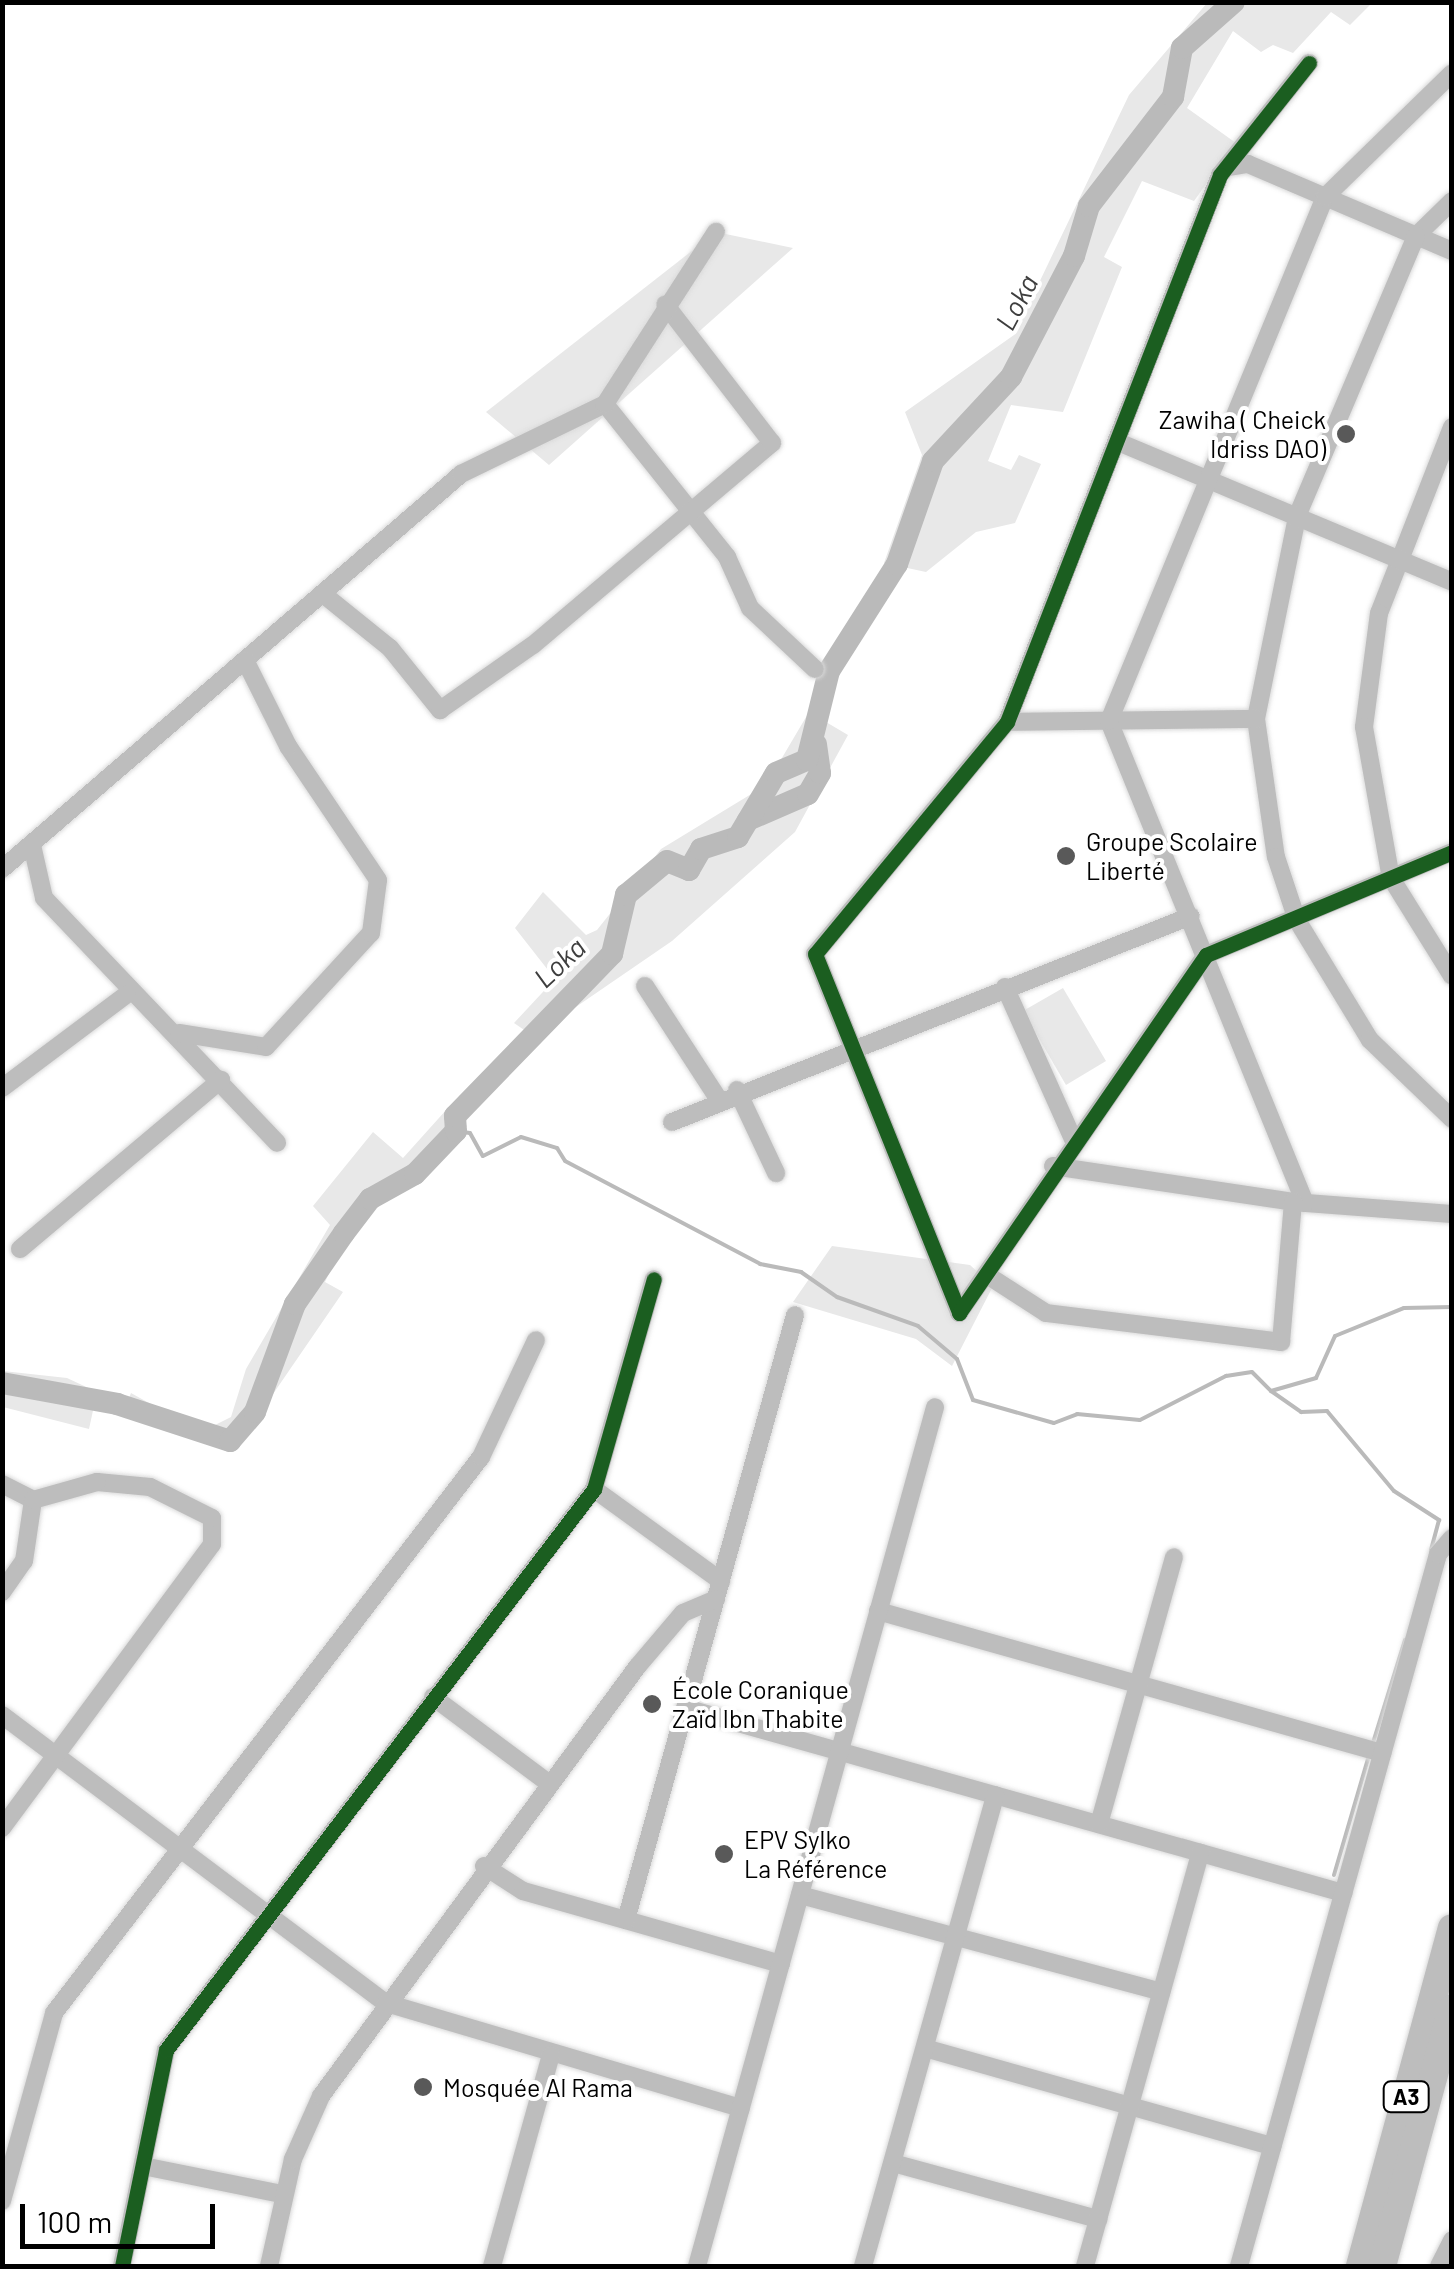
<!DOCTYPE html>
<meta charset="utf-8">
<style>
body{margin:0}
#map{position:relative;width:1454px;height:2269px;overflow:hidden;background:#fff;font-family:Barlow,sans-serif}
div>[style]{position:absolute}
.green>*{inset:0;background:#e8e8e8}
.stream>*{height:4px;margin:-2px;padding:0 2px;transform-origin:2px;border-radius:2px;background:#bababa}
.river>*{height:22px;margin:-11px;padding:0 11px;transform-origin:11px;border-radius:11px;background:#bababa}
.roads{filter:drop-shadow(0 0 2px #dbdbdb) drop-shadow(0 0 2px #dbdbdb)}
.minor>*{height:18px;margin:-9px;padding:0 9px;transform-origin:9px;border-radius:9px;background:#bdbdbd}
.highway>*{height:28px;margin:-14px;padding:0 14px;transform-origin:14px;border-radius:14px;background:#bdbdbd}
.cycleway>*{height:15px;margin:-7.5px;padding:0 7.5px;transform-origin:7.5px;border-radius:7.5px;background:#1b5e20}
.dots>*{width:28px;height:28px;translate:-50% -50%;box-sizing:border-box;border:5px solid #fff;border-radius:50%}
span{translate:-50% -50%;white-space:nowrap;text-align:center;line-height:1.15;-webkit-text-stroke:8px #fff;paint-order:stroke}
.shield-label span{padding:2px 8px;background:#fff;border:2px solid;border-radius:8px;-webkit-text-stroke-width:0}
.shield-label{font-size:22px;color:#000;font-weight:700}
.poi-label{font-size:25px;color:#000}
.right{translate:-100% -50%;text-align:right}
.left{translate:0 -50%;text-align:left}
.water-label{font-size:28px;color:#3e3e3e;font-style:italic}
.frame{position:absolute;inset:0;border:5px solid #000;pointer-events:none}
.scale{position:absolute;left:20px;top:2204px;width:195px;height:45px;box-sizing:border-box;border:5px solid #000;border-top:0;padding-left:12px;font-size:30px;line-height:35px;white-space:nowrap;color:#000;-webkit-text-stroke:8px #fff;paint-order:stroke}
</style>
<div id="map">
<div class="green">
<i style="clip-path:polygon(1207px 3px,1372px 3px,1350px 25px,1331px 12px,1293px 53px,1273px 45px,1261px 52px,1233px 31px,1187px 108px,1236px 143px,1194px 201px,1142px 181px,1104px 257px,1122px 267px,1063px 412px,1011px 405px,988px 461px,1011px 470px,1019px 455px,1041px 464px,1015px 523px,976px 532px,926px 572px,884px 563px,922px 455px,905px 412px,1014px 335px,1129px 95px)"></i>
<i style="clip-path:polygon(716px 232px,793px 248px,549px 465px,486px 412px)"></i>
<i style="clip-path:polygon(809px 712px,848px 735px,795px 832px,672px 941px,570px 1011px,530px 1034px,514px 1023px,555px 979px,515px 928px,543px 892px,586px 935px,597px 930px,661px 849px,766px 785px)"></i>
<i style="clip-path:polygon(1063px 988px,1106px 1061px,1066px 1085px,1023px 1011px)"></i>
<i style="clip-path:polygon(447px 1109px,467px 1126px,430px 1168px,400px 1181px,349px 1231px,325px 1282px,343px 1292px,238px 1445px,122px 1416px,131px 1393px,201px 1432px,231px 1417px,246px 1369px,330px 1225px,313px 1206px,373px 1132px,403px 1158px)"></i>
<i style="clip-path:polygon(832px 1246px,970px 1265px,993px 1286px,952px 1366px,916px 1339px,793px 1302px)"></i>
<i style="clip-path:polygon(3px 1371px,67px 1378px,97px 1392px,89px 1429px,3px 1407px)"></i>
</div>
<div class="stream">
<i style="left:456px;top:1131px;width:14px;rotate:8deg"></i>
<i style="left:470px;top:1133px;width:26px;rotate:61deg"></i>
<i style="left:483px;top:1156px;width:42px;rotate:-26.6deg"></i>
<i style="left:521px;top:1137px;width:38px;rotate:17deg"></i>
<i style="left:557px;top:1148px;width:15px;rotate:58deg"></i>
<i style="left:565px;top:1161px;width:221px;rotate:27.8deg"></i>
<i style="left:760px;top:1264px;width:42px;rotate:11deg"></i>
<i style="left:801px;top:1272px;width:44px;rotate:34.8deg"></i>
<i style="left:837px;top:1297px;width:86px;rotate:19.7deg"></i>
<i style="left:918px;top:1326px;width:51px;rotate:40.2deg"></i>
<i style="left:957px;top:1359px;width:44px;rotate:68.7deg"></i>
<i style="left:973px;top:1400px;width:84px;rotate:15.9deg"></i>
<i style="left:1054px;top:1423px;width:25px;rotate:-21deg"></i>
<i style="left:1077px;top:1414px;width:63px;rotate:5.4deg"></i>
<i style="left:1140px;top:1420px;width:97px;rotate:-27.1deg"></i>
<i style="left:1226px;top:1376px;width:26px;rotate:-9deg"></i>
<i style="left:1252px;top:1372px;width:27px;rotate:45deg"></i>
<i style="left:1271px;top:1391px;width:47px;rotate:-16.1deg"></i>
<i style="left:1316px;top:1378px;width:46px;rotate:-65.7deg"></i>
<i style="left:1335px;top:1336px;width:74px;rotate:-22.1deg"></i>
<i style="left:1404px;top:1308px;width:48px;rotate:-1.2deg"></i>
<i style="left:1271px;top:1391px;width:37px;rotate:35deg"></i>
<i style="left:1301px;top:1412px;width:26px;rotate:-2deg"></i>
<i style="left:1327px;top:1411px;width:104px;rotate:50.1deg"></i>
<i style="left:1394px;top:1491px;width:54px;rotate:32.8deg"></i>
<i style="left:1439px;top:1520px;width:31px;rotate:105deg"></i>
<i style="left:1372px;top:1746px;width:111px;rotate:-72.7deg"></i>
<i style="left:1334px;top:1875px;width:125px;rotate:-73.7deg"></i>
</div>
<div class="river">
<i style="left:748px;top:820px;width:65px;rotate:-23.4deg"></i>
<i style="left:808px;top:794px;width:24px;rotate:-60deg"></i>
<i style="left:820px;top:773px;width:29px;rotate:-98deg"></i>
<i style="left:2px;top:1383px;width:117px;rotate:10.3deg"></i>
<i style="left:117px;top:1404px;width:119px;rotate:18.1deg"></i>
<i style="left:230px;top:1441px;width:38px;rotate:-49deg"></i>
<i style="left:255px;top:1412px;width:115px;rotate:-69.7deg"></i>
<i style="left:295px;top:1304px;width:86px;rotate:-55.4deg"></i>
<i style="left:344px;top:1233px;width:43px;rotate:-52.6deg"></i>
<i style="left:370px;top:1199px;width:51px;rotate:-29.1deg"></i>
<i style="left:415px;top:1174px;width:59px;rotate:-46.4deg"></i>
<i style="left:456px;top:1131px;width:15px;rotate:-94deg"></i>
<i style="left:455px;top:1116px;width:226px;rotate:-45.9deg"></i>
<i style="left:612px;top:954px;width:61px;rotate:-76.7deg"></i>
<i style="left:626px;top:895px;width:53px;rotate:-39.7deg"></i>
<i style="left:667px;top:861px;width:24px;rotate:22deg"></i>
<i style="left:689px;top:870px;width:24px;rotate:-60deg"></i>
<i style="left:701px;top:849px;width:39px;rotate:-18deg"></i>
<i style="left:738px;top:837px;width:74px;rotate:-59.3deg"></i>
<i style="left:776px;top:773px;width:34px;rotate:-23deg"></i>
<i style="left:807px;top:760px;width:92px;rotate:-76.1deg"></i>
<i style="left:829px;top:671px;width:127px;rotate:-57.6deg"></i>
<i style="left:897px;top:564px;width:109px;rotate:-70.7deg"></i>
<i style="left:933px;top:461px;width:115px;rotate:-47.1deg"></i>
<i style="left:1011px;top:377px;width:136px;rotate:-62.5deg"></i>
<i style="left:1074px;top:256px;width:52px;rotate:-73.3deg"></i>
<i style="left:1089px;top:206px;width:138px;rotate:-52.4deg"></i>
<i style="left:1173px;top:97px;width:50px;rotate:-79.6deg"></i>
<i style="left:1182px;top:48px;width:69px;rotate:-41.5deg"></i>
</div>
<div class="roads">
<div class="minor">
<i style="left:1309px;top:63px;width:143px;rotate:128.5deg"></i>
<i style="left:1220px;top:175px;width:587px;rotate:111.28deg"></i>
<i style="left:1007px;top:722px;width:301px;rotate:129.6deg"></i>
<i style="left:815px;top:954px;width:387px;rotate:68.1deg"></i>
<i style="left:959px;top:1313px;width:435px;rotate:-55.4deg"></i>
<i style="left:1206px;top:955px;width:267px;rotate:-22.7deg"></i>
<i style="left:1228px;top:167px;width:20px;rotate:-9deg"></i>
<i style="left:1248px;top:164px;width:222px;rotate:23.1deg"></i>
<i style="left:1452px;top:201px;width:50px;rotate:135.8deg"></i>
<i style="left:1416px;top:236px;width:305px;rotate:113deg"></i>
<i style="left:1297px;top:517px;width:206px;rotate:101.5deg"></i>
<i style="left:1256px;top:719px;width:139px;rotate:81.8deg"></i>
<i style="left:1276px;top:857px;width:66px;rotate:71.6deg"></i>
<i style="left:1297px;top:920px;width:140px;rotate:58.7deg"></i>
<i style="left:1370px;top:1040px;width:114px;rotate:43.9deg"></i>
<i style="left:605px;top:404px;width:196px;rotate:51.4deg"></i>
<i style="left:727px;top:557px;width:56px;rotate:65.7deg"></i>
<i style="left:750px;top:608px;width:89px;rotate:43.2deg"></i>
<i style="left:1452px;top:427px;width:200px;rotate:111.4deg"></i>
<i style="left:1379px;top:613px;width:115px;rotate:97.5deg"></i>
<i style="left:1364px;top:727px;width:153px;rotate:79.9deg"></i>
<i style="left:1391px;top:878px;width:115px;rotate:58.1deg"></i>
<i style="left:1118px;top:442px;width:362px;rotate:22.7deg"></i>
<i style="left:323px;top:594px;width:86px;rotate:38.9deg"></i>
<i style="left:390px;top:648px;width:80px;rotate:51.1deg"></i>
<i style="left:440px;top:710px;width:113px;rotate:-35deg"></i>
<i style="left:533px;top:645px;width:313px;rotate:-40.2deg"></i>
<i style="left:772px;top:443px;width:175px;rotate:-127.6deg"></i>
<i style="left:1007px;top:722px;width:249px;rotate:-0.7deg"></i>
<i style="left:32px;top:845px;width:54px;rotate:77.2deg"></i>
<i style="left:44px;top:898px;width:338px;rotate:46.4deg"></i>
<i style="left:2px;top:869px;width:606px;rotate:-40.71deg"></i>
<i style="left:461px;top:474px;width:160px;rotate:-25.9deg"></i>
<i style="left:605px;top:404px;width:205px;rotate:-57.2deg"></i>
<i style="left:645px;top:986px;width:132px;rotate:57deg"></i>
<i style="left:1005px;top:987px;width:169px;rotate:65.9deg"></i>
<i style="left:179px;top:1033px;width:88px;rotate:9.1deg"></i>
<i style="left:266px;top:1047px;width:155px;rotate:-47.4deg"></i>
<i style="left:371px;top:933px;width:53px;rotate:-82.5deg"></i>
<i style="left:378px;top:880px;width:161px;rotate:-123.9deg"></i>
<i style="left:288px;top:746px;width:96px;rotate:-116.6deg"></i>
<i style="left:2px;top:1088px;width:156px;rotate:-36.9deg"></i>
<i style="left:737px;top:1090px;width:92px;rotate:64.8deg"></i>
<i style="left:672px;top:1122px;width:558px;rotate:-21.65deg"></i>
<i style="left:1053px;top:1166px;width:243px;rotate:8.5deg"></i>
<i style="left:1293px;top:1202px;width:159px;rotate:4.3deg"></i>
<i style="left:1305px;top:1203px;width:520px;rotate:-112.13deg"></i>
<i style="left:1109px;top:721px;width:567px;rotate:-67.6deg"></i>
<i style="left:1325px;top:197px;width:177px;rotate:-44.3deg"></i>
<i style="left:20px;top:1249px;width:263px;rotate:-40.1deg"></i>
<i style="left:987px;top:1275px;width:70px;rotate:32.8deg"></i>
<i style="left:1046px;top:1313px;width:237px;rotate:7deg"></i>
<i style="left:1281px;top:1342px;width:141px;rotate:-85.1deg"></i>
<i style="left:2px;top:1484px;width:35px;rotate:27deg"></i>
<i style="left:594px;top:1489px;width:157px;rotate:35.9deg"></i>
<i style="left:2px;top:1592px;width:38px;rotate:-55deg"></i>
<i style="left:24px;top:1561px;width:62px;rotate:-81.6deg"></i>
<i style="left:878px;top:1611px;width:524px;rotate:15.73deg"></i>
<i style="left:433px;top:1697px;width:142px;rotate:36.7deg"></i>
<i style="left:685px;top:1708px;width:684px;rotate:15.7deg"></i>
<i style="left:2px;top:1715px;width:480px;rotate:36.9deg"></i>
<i style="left:386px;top:2003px;width:370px;rotate:16.5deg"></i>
<i style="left:1099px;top:1824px;width:277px;rotate:-74.3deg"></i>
<i style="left:2px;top:1828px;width:353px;rotate:-53.5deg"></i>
<i style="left:212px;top:1544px;width:26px;rotate:-90deg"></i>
<i style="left:212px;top:1518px;width:69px;rotate:-153.4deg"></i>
<i style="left:150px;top:1487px;width:53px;rotate:-174.6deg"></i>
<i style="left:97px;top:1482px;width:66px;rotate:164.3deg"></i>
<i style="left:484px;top:1866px;width:46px;rotate:32.7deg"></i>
<i style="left:523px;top:1891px;width:268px;rotate:15.8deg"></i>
<i style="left:800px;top:1895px;width:374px;rotate:15deg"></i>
<i style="left:626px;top:1920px;width:628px;rotate:-74.39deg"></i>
<i style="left:925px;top:2048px;width:361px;rotate:15.8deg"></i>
<i style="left:893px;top:2163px;width:213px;rotate:15.3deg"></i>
<i style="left:143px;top:2166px;width:142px;rotate:11.4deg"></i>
<i style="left:2px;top:2201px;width:195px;rotate:-74.5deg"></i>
<i style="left:54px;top:2013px;width:701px;rotate:-52.48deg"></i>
<i style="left:481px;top:1457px;width:129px;rotate:-64.8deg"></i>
<i style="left:122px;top:2266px;width:220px;rotate:-78.5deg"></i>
<i style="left:166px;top:2050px;width:706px;rotate:-52.66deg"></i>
<i style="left:594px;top:1489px;width:218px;rotate:-74.1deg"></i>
<i style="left:269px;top:2266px;width:110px;rotate:-77.4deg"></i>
<i style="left:293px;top:2159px;width:69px;rotate:-66deg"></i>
<i style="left:321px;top:2096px;width:533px;rotate:-53.62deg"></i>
<i style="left:637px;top:1667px;width:71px;rotate:-49.6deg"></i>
<i style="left:683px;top:1613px;width:36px;rotate:-23deg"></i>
<i style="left:492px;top:2266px;width:219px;rotate:-74.4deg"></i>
<i style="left:697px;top:2266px;width:891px;rotate:-74.51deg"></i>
<i style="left:863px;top:2266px;width:489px;rotate:-74.3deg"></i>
<i style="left:1085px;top:2266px;width:429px;rotate:-74.4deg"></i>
<i style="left:1239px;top:2266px;width:739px;rotate:-74.38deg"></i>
<i style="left:1438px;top:1554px;width:21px;rotate:-49deg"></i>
<i style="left:1439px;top:2266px;width:29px;rotate:-63deg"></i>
</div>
<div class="highway">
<i style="left:1360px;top:2266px;width:350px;rotate:-74.8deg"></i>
<i style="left:1382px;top:2266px;width:267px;rotate:-74.8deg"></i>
</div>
</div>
<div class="cycleway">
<i style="left:1309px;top:63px;width:143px;rotate:128.5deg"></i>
<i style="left:1220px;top:175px;width:587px;rotate:111.28deg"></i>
<i style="left:1007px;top:722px;width:301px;rotate:129.6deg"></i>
<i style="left:815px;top:954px;width:387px;rotate:68.1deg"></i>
<i style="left:959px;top:1313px;width:435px;rotate:-55.4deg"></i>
<i style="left:1206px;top:955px;width:267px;rotate:-22.7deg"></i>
<i style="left:122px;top:2266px;width:220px;rotate:-78.5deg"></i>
<i style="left:166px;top:2050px;width:706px;rotate:-52.66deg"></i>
<i style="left:594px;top:1489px;width:218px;rotate:-74.1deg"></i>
</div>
<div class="dots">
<i style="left:1346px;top:434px;background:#595959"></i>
<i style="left:1066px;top:856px;background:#595959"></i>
<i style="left:652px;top:1704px;background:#595959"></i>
<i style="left:724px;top:1854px;background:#595959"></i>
<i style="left:423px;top:2087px;background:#595959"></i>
</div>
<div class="shield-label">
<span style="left:1406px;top:2097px">A3</span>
</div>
<div class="poi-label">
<span class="right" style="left:1326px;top:434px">Zawiha ( Cheick<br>Idriss DAO)</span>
<span class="left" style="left:1086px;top:856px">Groupe Scolaire<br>Liberté</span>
<span class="left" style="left:672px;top:1704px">École Coranique<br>Zaïd Ibn Thabite</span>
<span class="left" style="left:744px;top:1854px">EPV Sylko<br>La Référence</span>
<span class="left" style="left:443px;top:2087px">Mosquée Al Rama</span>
</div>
<div class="water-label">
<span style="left:1016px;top:302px;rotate:-62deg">Loka</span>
<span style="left:559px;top:962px;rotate:-43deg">Loka</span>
</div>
<div class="frame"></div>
<div class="scale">100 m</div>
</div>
